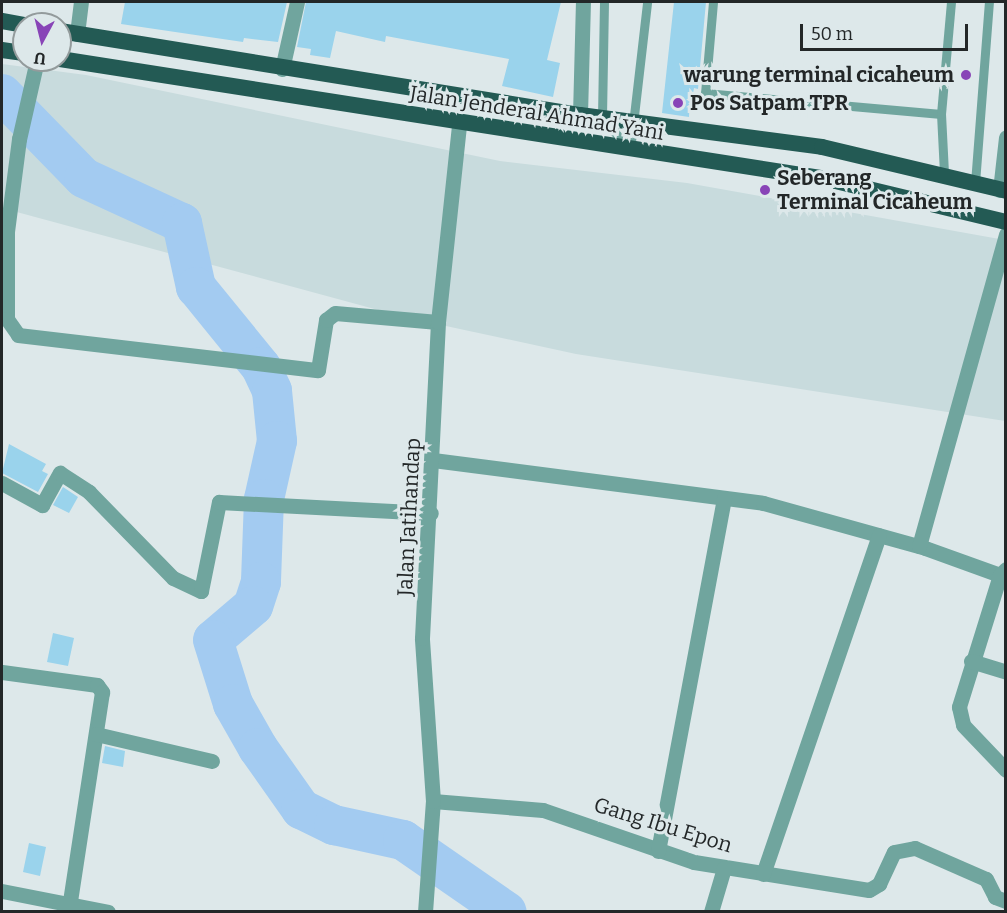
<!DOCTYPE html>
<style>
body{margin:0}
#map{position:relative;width:1007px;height:913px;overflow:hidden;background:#dde8ea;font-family:Bitter,serif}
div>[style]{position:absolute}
.built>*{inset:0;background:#c8dbdd}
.river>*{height:40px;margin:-20px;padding:0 20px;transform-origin:20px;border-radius:20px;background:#a3cbf1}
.building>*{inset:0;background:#9ad3ec}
.service>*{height:9px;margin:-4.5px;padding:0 4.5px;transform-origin:4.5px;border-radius:4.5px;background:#70a59e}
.minor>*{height:15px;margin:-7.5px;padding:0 7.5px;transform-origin:7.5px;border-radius:7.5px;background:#70a59e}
.tertiary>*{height:15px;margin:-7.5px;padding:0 7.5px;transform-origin:7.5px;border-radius:7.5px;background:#70a59e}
.trunk>*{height:16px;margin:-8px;padding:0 8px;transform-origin:8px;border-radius:8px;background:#235a54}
.dots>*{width:16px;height:16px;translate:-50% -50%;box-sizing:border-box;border:3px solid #dde8ea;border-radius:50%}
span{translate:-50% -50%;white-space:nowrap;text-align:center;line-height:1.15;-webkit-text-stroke:6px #dde8ea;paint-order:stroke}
.poi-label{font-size:21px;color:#232728;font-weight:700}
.right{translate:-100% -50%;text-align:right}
.left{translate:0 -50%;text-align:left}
.street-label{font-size:21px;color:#232728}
.frame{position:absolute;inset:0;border:3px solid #232728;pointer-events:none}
.north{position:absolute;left:12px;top:12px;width:60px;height:60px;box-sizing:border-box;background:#dde8ea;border:2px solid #939b9c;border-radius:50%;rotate:187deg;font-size:16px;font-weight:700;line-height:24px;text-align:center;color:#232728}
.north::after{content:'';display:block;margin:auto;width:21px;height:27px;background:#8844b7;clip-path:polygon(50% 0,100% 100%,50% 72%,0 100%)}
.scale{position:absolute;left:800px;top:24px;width:168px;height:27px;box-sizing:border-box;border:3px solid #232728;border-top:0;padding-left:8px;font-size:18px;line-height:21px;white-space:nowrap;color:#232728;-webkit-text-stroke:4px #dde8ea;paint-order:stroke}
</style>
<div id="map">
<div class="built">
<i style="clip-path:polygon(2px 64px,86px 75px,500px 161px,687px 183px,1005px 240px,1005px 421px,576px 354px,404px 317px,2px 208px)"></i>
</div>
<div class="river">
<i style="left:2px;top:94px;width:117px;rotate:45.7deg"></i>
<i style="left:84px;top:178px;width:108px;rotate:24.7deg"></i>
<i style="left:182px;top:223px;width:66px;rotate:77.7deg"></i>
<i style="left:196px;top:287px;width:103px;rotate:50.9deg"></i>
<i style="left:261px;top:367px;width:26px;rotate:65deg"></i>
<i style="left:272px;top:391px;width:50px;rotate:84.3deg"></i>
<i style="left:277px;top:441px;width:59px;rotate:102.6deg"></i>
<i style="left:264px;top:499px;width:83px;rotate:92.1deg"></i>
<i style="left:261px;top:582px;width:25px;rotate:108deg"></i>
<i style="left:253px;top:606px;width:52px;rotate:139.6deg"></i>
<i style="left:213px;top:640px;width:67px;rotate:72.6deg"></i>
<i style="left:233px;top:704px;width:51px;rotate:60.4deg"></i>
<i style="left:258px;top:748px;width:75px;rotate:54.8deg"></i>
<i style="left:301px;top:809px;width:37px;rotate:26deg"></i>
<i style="left:334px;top:825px;width:71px;rotate:12.3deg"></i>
<i style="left:403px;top:840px;width:126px;rotate:34.7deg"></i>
</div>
<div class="building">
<i style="clip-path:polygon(125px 2px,287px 2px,278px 42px,244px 38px,243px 42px,121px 24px)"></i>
<i style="clip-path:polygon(306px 2px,561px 2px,547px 60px,560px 63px,553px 97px,502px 86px,509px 59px,386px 36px,385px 42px,336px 31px,330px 58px,310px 55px,311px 49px,297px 47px)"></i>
<i style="clip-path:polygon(674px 2px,706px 2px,698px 89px,694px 88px,689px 117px,662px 113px)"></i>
<i style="clip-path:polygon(9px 444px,46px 464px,42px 471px,48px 474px,38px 492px,2px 473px)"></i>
<i style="clip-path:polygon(63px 487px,78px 497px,69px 513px,53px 505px)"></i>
<i style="clip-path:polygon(53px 633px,74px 638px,68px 666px,47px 662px)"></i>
<i style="clip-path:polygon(105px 746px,125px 751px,123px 767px,102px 763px)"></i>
<i style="clip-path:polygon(29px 843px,46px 847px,40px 876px,23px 872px)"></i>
</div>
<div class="service">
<i style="left:604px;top:2px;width:115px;rotate:91deg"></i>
<i style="left:602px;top:117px;width:38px;rotate:50deg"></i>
<i style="left:713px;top:2px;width:91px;rotate:95deg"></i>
<i style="left:705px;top:93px;width:237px;rotate:5.1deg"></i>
<i style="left:630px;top:150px;width:149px;rotate:-83.4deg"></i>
<i style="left:944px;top:173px;width:59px;rotate:-92.9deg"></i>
<i style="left:941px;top:114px;width:112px;rotate:-84.9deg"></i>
<i style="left:975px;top:183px;width:182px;rotate:-85.6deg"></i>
</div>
<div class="minor">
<i style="left:77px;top:34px;width:32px;rotate:-83deg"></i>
<i style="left:37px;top:60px;width:81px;rotate:102.8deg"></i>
<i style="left:19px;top:139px;width:94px;rotate:97.4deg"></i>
<i style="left:7px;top:232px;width:87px;rotate:90deg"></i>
<i style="left:7px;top:319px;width:19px;rotate:55deg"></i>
<i style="left:18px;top:335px;width:302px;rotate:6.7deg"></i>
<i style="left:318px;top:370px;width:51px;rotate:-80.9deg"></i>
<i style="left:326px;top:320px;width:11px;rotate:-38deg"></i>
<i style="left:335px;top:313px;width:103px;rotate:5deg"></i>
<i style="left:282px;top:69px;width:69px;rotate:-77.4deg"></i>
<i style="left:1000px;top:190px;width:53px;rotate:-83.5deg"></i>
<i style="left:433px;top:460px;width:333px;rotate:7.4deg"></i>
<i style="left:763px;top:503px;width:168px;rotate:15.5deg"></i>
<i style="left:925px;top:548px;width:80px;rotate:19.8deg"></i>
<i style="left:1000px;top:575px;width:8px;rotate:-45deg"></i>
<i style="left:2px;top:483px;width:46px;rotate:28.8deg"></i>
<i style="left:42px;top:505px;width:37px;rotate:-61deg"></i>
<i style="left:60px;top:473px;width:35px;rotate:33deg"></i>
<i style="left:89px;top:492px;width:120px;rotate:45.7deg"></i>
<i style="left:173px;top:578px;width:31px;rotate:25deg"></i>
<i style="left:201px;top:591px;width:91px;rotate:-78.6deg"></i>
<i style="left:219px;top:502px;width:212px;rotate:3deg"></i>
<i style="left:919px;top:546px;width:324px;rotate:-74.4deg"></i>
<i style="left:1000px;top:575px;width:138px;rotate:107.3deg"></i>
<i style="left:959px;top:707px;width:18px;rotate:77deg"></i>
<i style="left:963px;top:725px;width:62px;rotate:46.3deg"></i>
<i style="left:971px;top:661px;width:37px;rotate:17deg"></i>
<i style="left:2px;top:672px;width:96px;rotate:7.8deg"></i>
<i style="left:97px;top:685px;width:9px;rotate:54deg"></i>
<i style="left:102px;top:692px;width:212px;rotate:98.7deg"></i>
<i style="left:96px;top:734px;width:119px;rotate:13.1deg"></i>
<i style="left:433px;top:801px;width:110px;rotate:4.7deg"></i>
<i style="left:543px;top:810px;width:160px;rotate:19deg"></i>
<i style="left:694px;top:862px;width:177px;rotate:9.1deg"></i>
<i style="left:869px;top:890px;width:12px;rotate:-31deg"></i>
<i style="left:879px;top:884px;width:35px;rotate:-65deg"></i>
<i style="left:894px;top:852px;width:21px;rotate:-11deg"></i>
<i style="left:915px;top:848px;width:77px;rotate:23.6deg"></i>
<i style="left:986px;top:879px;width:20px;rotate:63deg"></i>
<i style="left:995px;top:897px;width:12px;rotate:20deg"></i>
<i style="left:658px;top:851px;width:359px;rotate:-79.4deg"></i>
<i style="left:763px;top:874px;width:358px;rotate:-71.1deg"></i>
<i style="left:2px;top:891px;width:108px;rotate:11.2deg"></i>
<i style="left:711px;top:912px;width:46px;rotate:-73.5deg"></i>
</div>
<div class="tertiary">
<i style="left:580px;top:115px;width:113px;rotate:-88.5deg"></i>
<i style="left:425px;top:912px;width:111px;rotate:-85.9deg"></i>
<i style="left:433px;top:801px;width:163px;rotate:-93.9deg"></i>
<i style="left:422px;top:638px;width:316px;rotate:-87.1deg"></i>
<i style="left:438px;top:322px;width:199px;rotate:-83.9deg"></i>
</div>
<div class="trunk">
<i style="left:2px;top:21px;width:22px;rotate:10deg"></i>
<i style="left:60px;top:31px;width:527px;rotate:9.18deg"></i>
<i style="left:580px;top:115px;width:244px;rotate:7.5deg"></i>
<i style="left:822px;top:147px;width:189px;rotate:13.4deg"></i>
<i style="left:2px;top:50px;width:22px;rotate:8deg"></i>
<i style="left:60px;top:59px;width:776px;rotate:8.89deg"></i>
<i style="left:827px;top:179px;width:184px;rotate:13.5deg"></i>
</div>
<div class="dots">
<i style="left:966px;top:75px;background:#8844b7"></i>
<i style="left:678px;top:103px;background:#8844b7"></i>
<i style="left:765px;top:190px;background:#8844b7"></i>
</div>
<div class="poi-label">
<span class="right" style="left:954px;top:75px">warung terminal cicaheum</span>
<span class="left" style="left:690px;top:103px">Pos Satpam TPR</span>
<span class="left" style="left:777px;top:190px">Seberang<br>Terminal Cicaheum</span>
</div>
<div class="street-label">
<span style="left:537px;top:113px;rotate:9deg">Jalan Jenderal Ahmad Yani</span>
<span style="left:409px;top:517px;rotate:-87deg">Jalan Jatihandap</span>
<span style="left:663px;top:825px;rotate:17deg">Gang Ibu Epon</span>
</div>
<div class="frame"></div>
<div class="north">U</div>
<div class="scale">50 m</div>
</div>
